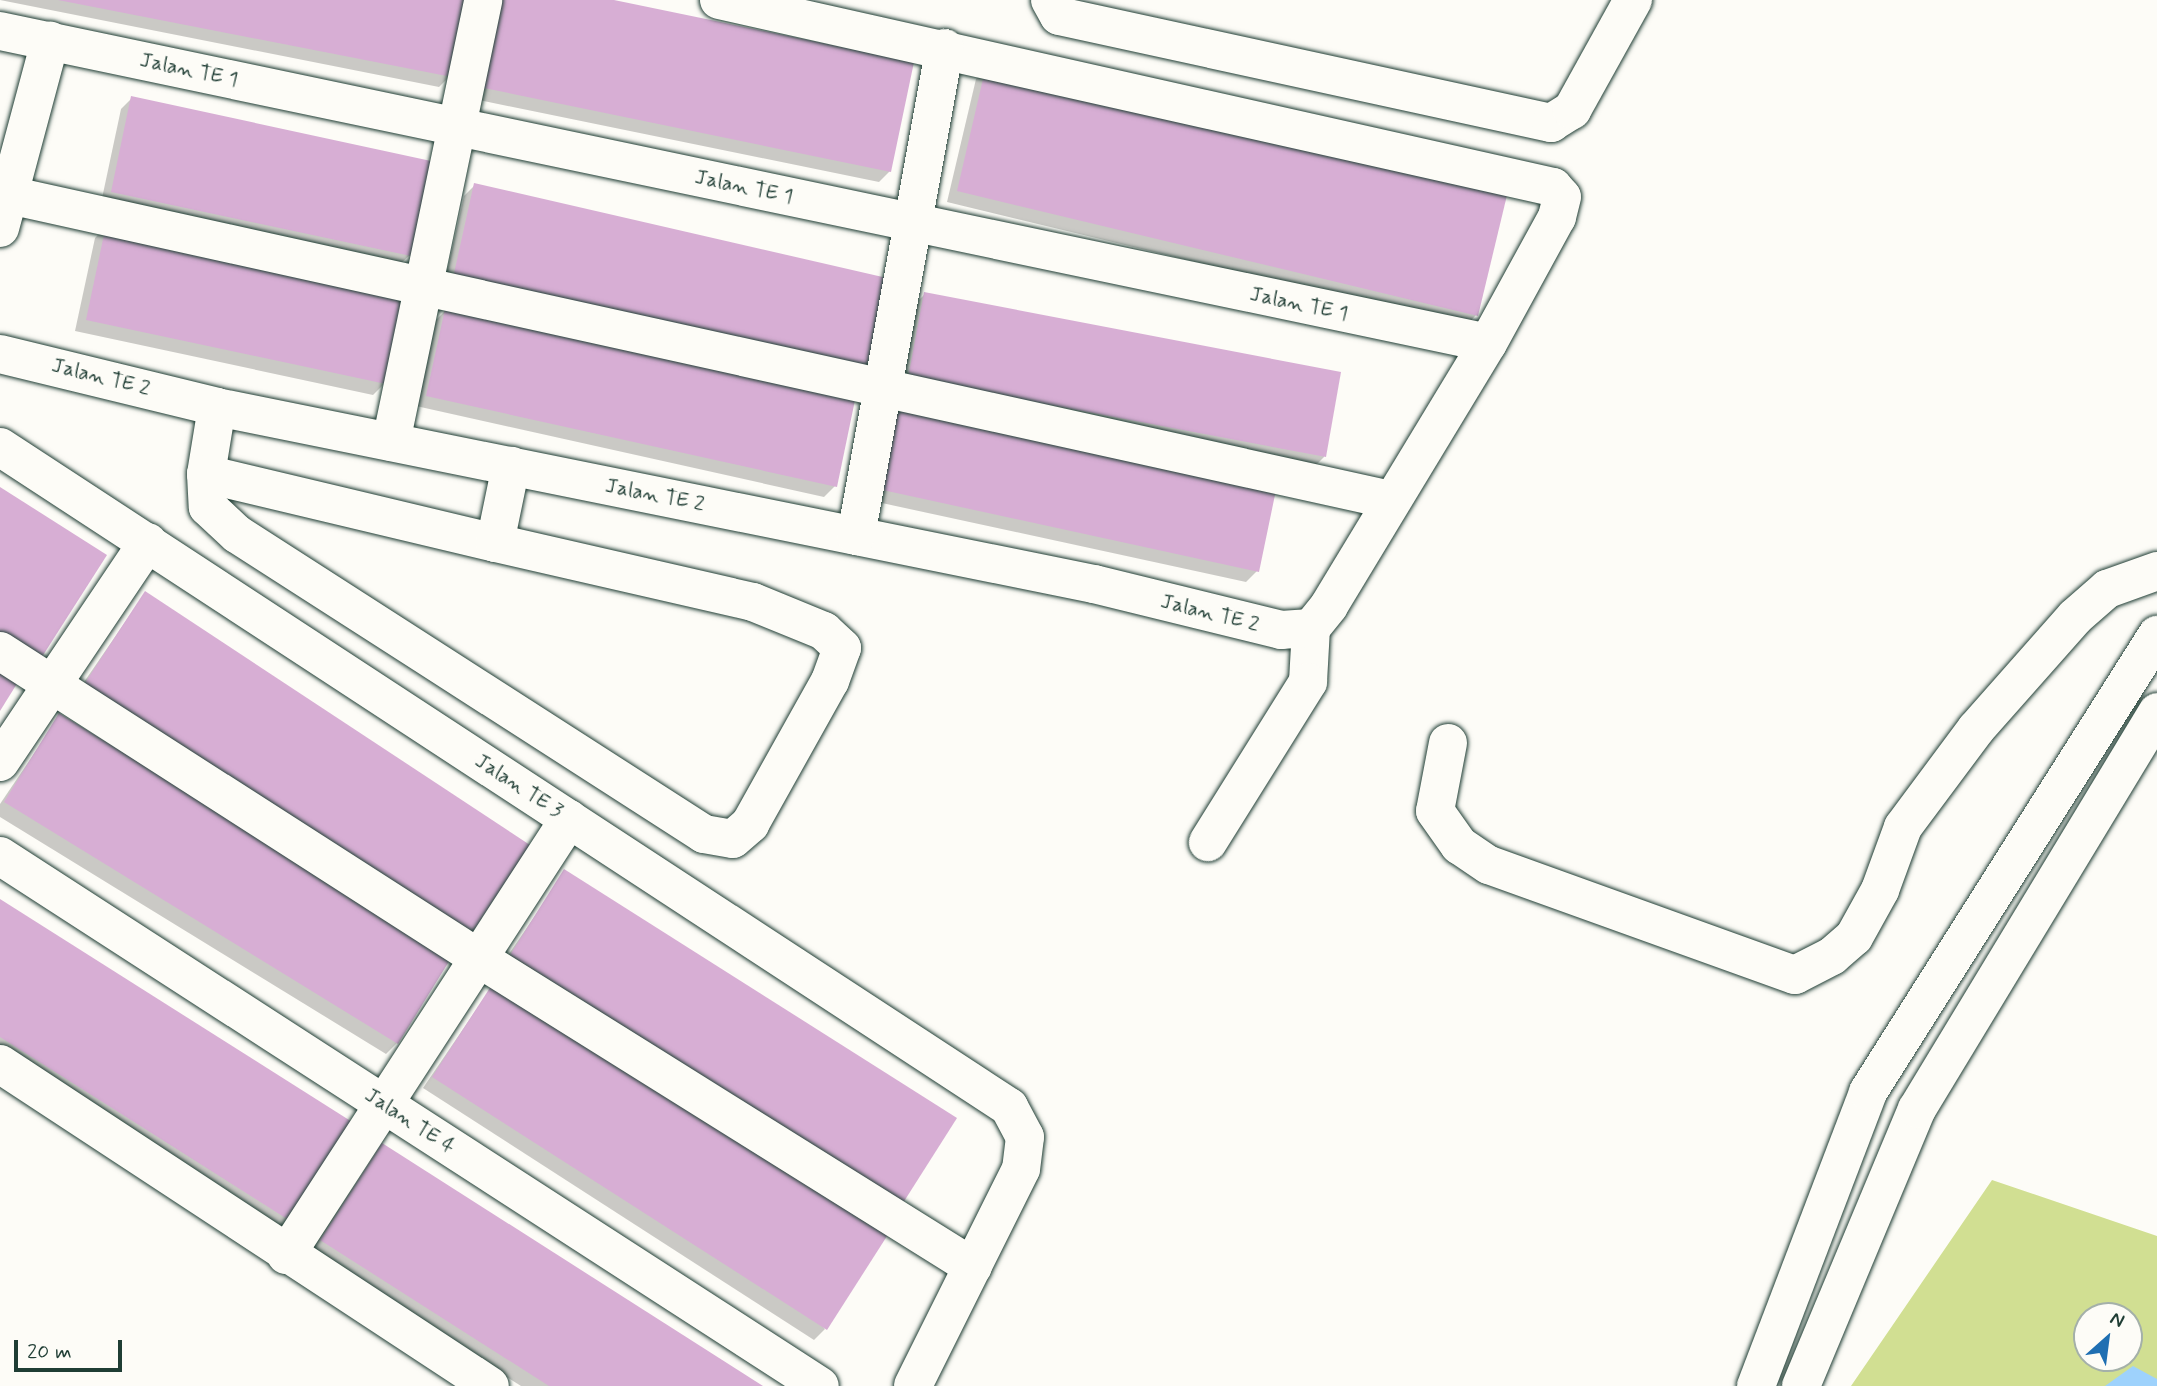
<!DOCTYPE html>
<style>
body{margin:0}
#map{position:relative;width:2157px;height:1386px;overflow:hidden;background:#fdfcf7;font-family:Mynerve,sans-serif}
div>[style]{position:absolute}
.green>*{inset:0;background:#d1df92}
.water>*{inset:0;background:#9ed2fc}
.shadow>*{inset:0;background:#0003}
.building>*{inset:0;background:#d7aed4}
.roads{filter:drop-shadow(0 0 2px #1f3d34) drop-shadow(0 0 2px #1f3d34)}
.minor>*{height:38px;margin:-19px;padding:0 19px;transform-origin:19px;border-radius:19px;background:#fdfcf7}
span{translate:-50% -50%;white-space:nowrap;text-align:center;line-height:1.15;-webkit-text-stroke:5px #fdfcf7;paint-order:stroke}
.street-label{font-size:21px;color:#1f3d34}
.north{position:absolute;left:2073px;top:1302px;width:70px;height:70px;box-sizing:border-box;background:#fdfcf7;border:2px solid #a4b0a9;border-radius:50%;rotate:28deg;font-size:19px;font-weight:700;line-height:28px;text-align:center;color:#1f3d34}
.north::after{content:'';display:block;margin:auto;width:24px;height:32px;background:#1f6fb2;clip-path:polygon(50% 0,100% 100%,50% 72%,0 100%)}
.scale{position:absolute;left:14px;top:1340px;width:108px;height:32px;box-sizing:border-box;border:4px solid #1f3d34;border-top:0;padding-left:9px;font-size:21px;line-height:24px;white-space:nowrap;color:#1f3d34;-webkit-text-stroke:5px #fdfcf7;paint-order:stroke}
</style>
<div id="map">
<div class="green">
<i style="clip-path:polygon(evenodd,1992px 1180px,2157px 1236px,2157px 1386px,1851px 1386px,1992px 1180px,2087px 1316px,2129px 1316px,2129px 1358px,2087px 1358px,2087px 1316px)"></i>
</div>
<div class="water">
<i style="clip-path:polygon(2133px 1366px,2157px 1379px,2157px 1386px,2105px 1386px)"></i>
</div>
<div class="shadow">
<i style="clip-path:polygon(0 0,465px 0,450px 76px,439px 87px)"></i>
<i style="clip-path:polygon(494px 0,606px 0,890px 171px,879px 182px,474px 99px)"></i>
<i style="clip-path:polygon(987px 68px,1476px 315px,1465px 327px,947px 202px,976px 79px)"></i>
<i style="clip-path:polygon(132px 98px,410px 255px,398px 266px,101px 203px,121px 109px)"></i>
<i style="clip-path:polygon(475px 185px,885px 280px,443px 289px,464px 196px)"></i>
<i style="clip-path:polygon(106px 227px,384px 384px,373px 395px,75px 331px,95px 238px)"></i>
<i style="clip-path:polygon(925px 294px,1339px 373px,1324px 457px,1313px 468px,898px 389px,914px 305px)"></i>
<i style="clip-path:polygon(445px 311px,835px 486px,824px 497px,416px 406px,434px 322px)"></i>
<i style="clip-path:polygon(885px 420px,1257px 571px,1246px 582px,868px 500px)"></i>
<i style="clip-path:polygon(145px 593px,465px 941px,71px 701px)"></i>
<i style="clip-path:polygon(60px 715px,397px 1043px,386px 1054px,0 817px,0 804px)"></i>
<i style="clip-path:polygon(565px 872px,902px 1202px,500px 967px)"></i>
<i style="clip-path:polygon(0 901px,355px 1125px,283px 1234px,0 1055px)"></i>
<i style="clip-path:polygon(495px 982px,825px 1329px,814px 1340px,423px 1088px)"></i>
<i style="clip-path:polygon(382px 1145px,760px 1386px,521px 1386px,310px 1251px)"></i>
</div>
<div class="building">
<i style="clip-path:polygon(58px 0,466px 0,452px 77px)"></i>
<i style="clip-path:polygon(502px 0,614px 0,914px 62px,891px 172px,484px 88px)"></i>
<i style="clip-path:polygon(986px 66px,1508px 191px,1478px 316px,957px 191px)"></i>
<i style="clip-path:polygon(131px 96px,431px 161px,411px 256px,111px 192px)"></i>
<i style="clip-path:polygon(474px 183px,887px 278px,865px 374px,453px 278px)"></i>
<i style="clip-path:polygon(106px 225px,406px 289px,386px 384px,86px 320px)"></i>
<i style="clip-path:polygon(924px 292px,1341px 372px,1326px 457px,908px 378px)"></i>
<i style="clip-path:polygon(445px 309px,855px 400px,837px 487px,426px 396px)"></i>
<i style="clip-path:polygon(895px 407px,1276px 490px,1259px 572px,878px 489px)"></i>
<i style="clip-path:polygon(0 487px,107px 555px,40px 660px,0 635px)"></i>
<i style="clip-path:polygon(145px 591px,530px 845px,466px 942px,81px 689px)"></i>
<i style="clip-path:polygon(0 671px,18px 682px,0 711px)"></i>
<i style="clip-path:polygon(59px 713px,453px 955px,398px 1044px,4px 802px)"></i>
<i style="clip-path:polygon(564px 869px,957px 1118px,903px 1203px,510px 955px)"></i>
<i style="clip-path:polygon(0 899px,357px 1125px,295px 1224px,0 1037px)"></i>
<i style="clip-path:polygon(495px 980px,889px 1233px,827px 1330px,432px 1077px)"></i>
<i style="clip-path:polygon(382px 1143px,763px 1386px,549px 1386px,320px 1240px)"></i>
</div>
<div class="roads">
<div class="minor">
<i style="left:719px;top:0;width:855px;rotate:12.64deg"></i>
<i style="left:1553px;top:187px;width:13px;rotate:48deg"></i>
<i style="left:1562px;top:197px;width:21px;rotate:104deg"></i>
<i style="left:1557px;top:217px;width:144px;rotate:118.7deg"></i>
<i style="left:1488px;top:343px;width:307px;rotate:121.2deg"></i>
<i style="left:1329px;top:606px;width:28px;rotate:129deg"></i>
<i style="left:1311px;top:628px;width:54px;rotate:93.2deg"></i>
<i style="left:1308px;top:682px;width:189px;rotate:122deg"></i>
<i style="left:1050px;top:0;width:18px;rotate:61deg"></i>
<i style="left:1059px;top:16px;width:504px;rotate:12.27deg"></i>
<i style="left:1551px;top:123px;width:25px;rotate:-32deg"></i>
<i style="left:1572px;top:110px;width:126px;rotate:-61deg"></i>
<i style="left:0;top:31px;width:1520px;rotate:11.84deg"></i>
<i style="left:9px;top:195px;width:1415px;rotate:12.45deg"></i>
<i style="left:0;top:228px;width:194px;rotate:-75deg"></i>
<i style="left:0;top:354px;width:223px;rotate:13.7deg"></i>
<i style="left:217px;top:407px;width:895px;rotate:11.41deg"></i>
<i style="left:1094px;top:584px;width:193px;rotate:13.8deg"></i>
<i style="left:1281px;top:630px;width:30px;rotate:-4deg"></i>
<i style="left:217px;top:407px;width:68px;rotate:99.3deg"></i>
<i style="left:206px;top:474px;width:297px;rotate:13.4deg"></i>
<i style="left:391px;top:442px;width:451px;rotate:-78.2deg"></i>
<i style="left:0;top:447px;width:1206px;rotate:33.19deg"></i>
<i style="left:1009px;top:1107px;width:34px;rotate:62deg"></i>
<i style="left:1025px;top:1137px;width:32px;rotate:97deg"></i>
<i style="left:1021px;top:1169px;width:242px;rotate:116.5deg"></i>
<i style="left:206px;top:474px;width:33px;rotate:87deg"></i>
<i style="left:208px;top:507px;width:40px;rotate:43deg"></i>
<i style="left:237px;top:534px;width:555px;rotate:32.72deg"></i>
<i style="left:704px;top:834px;width:29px;rotate:10deg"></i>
<i style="left:733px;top:839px;width:23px;rotate:-41deg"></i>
<i style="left:750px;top:824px;width:164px;rotate:-60.8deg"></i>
<i style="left:830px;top:681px;width:35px;rotate:-70deg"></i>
<i style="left:842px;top:648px;width:25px;rotate:-137deg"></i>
<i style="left:824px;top:631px;width:77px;rotate:-157.8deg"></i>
<i style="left:753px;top:602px;width:265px;rotate:-167.1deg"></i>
<i style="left:495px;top:543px;width:79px;rotate:-78.3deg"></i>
<i style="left:856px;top:536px;width:496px;rotate:-79.7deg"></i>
<i style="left:0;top:651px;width:570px;rotate:32.69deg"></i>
<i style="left:480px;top:959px;width:581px;rotate:31.99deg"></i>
<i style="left:1448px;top:743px;width:69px;rotate:100.8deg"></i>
<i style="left:1435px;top:811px;width:42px;rotate:54.8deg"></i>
<i style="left:1459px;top:845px;width:36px;rotate:34deg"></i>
<i style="left:1489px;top:865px;width:325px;rotate:19.8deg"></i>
<i style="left:1795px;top:975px;width:42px;rotate:-27.2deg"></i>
<i style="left:1832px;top:956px;width:29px;rotate:-41deg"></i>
<i style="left:1854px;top:937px;width:54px;rotate:-61deg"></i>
<i style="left:1880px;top:890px;width:67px;rotate:-69.9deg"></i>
<i style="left:1903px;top:827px;width:122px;rotate:-53.3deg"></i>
<i style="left:1976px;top:729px;width:149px;rotate:-48.5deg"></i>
<i style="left:2075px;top:617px;width:43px;rotate:-41.2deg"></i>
<i style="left:2107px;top:589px;width:53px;rotate:-19.8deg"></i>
<i style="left:0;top:762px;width:265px;rotate:-56.1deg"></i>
<i style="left:0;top:856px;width:976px;rotate:32.88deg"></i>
<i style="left:0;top:1064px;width:586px;rotate:33.31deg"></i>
<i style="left:286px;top:1255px;width:520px;rotate:-57.01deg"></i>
<i style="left:1756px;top:1386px;width:315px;rotate:-69.1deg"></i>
<i style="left:1868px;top:1092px;width:541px;rotate:-57.69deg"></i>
<i style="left:1801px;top:1386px;width:300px;rotate:-67.3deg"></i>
<i style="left:1917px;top:1109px;width:464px;rotate:-58.8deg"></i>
</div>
</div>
<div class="street-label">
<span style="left:189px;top:70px;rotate:12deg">Jalan TE 1</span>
<span style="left:744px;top:187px;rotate:12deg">Jalan TE 1</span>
<span style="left:1299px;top:304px;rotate:12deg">Jalan TE 1</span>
<span style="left:101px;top:377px;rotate:14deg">Jalan TE 2</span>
<span style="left:655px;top:495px;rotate:11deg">Jalan TE 2</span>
<span style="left:1210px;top:613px;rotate:14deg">Jalan TE 2</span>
<span style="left:519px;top:786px;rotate:33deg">Jalan TE 3</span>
<span style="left:410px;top:1121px;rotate:33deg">Jalan TE 4</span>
</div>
<div class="north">N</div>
<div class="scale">20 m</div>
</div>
